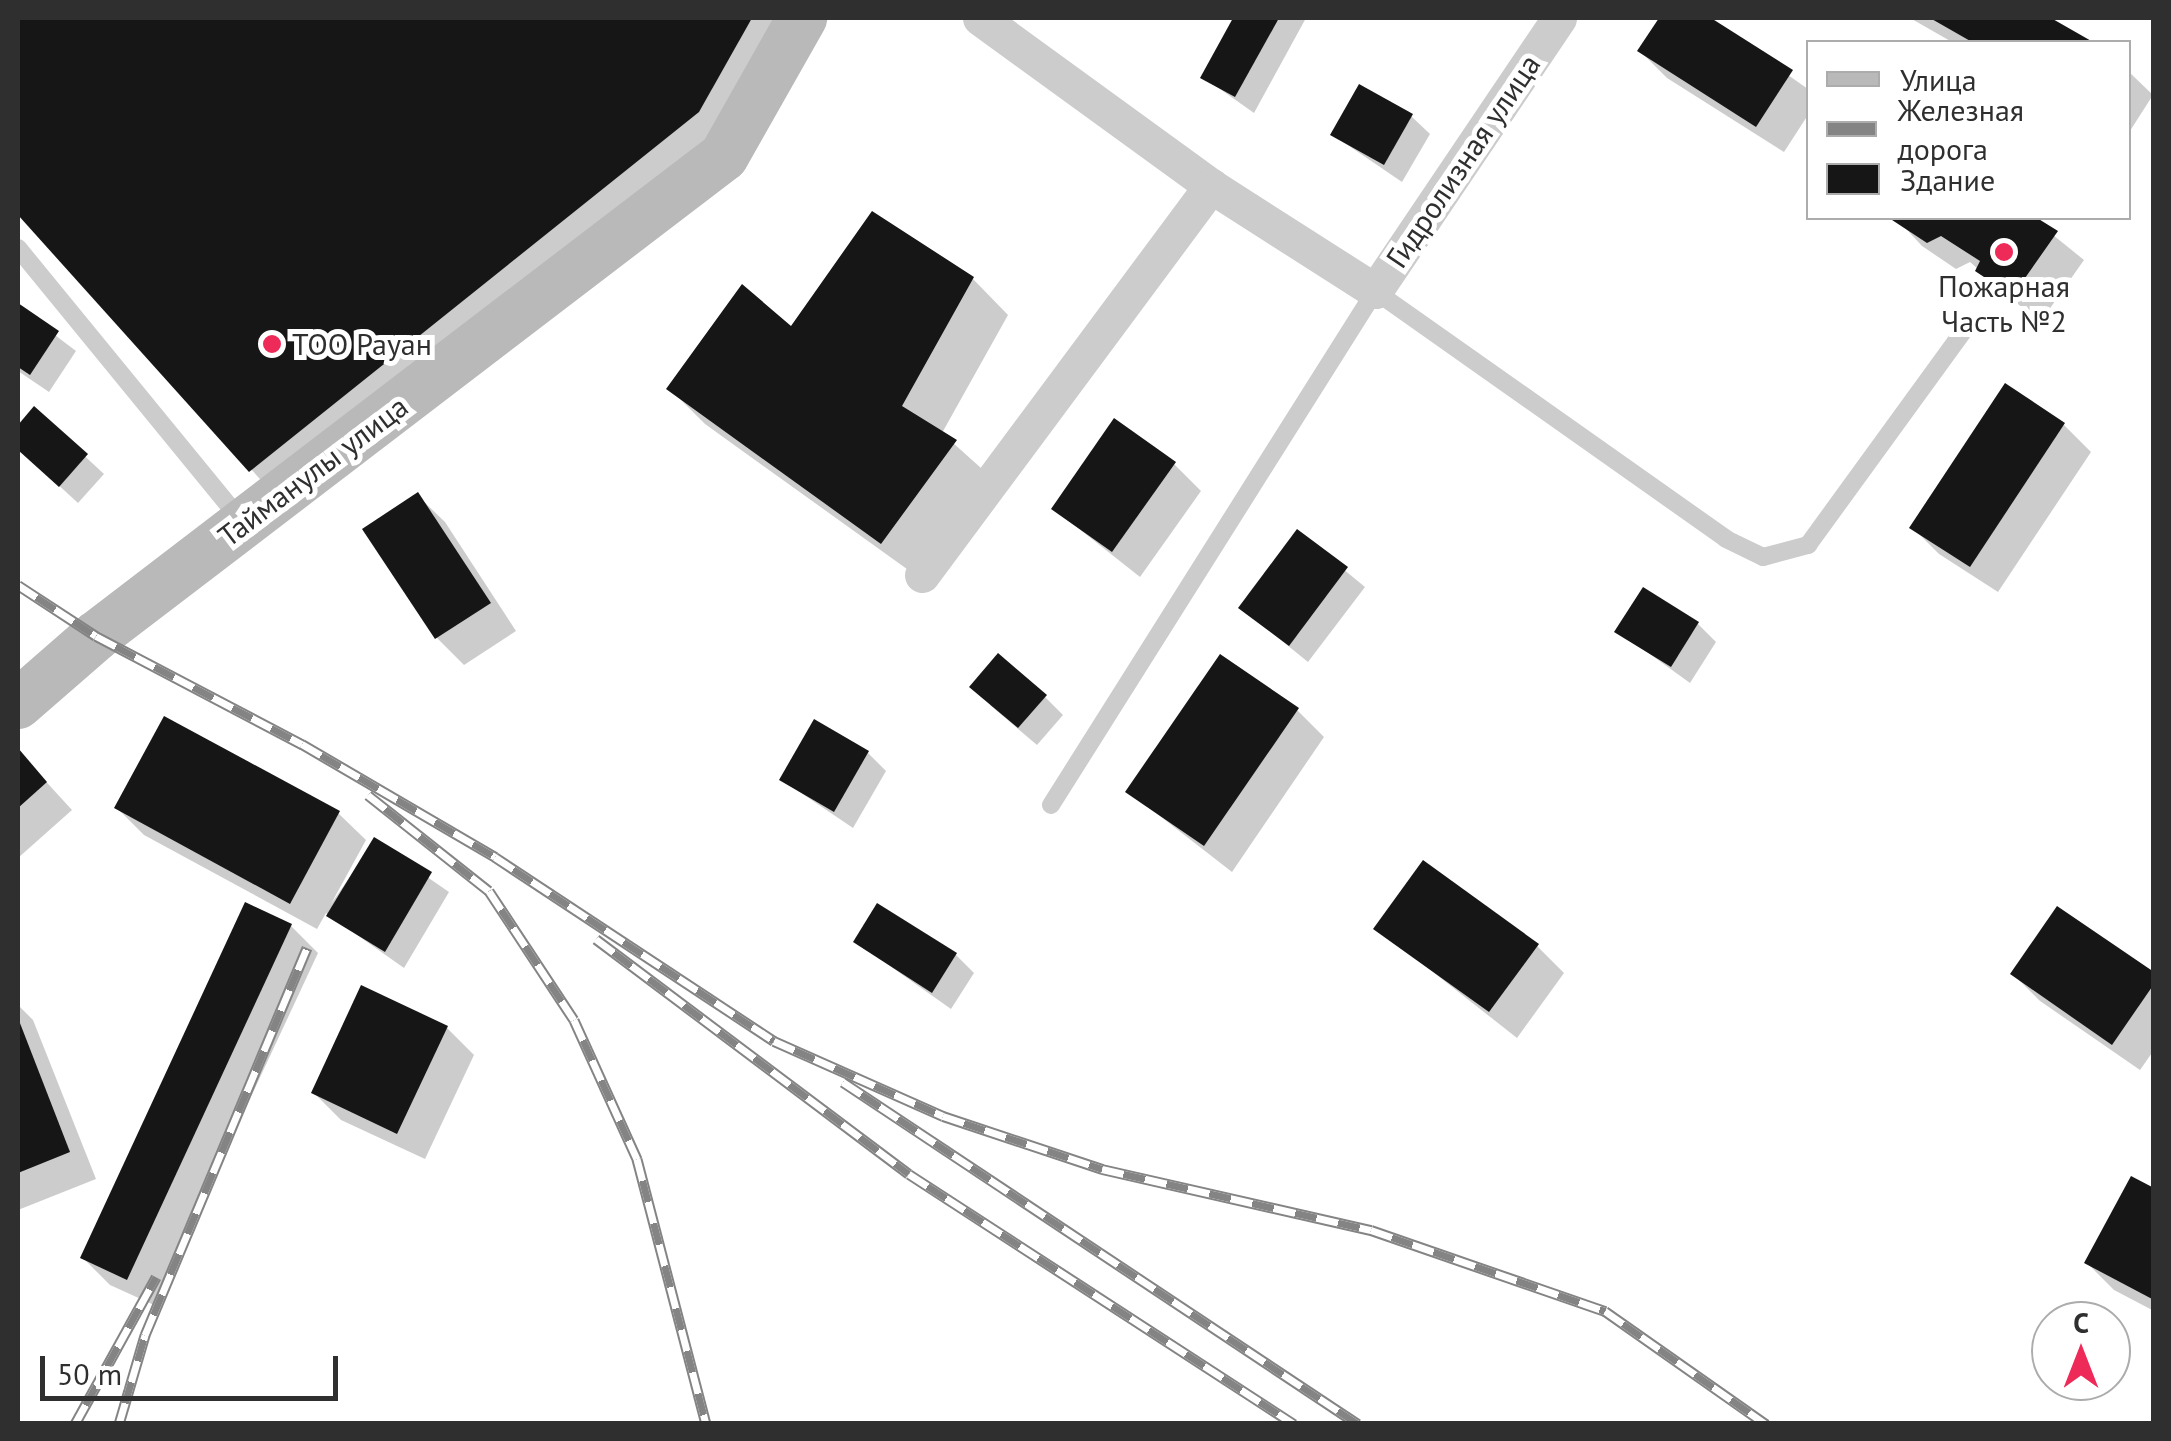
<!DOCTYPE html>
<meta charset="utf-8">
<style>
body{margin:0}
#map{position:relative;width:2171px;height:1441px;overflow:hidden;background:#fff;font-family:"PT Sans",sans-serif}
div>[style]{position:absolute}
.shadow>*{inset:0;background:#0003}
.building>*{inset:0;background:#161616}
.lane>*{height:18px;margin:-9px;padding:0 9px;transform-origin:9px;border-radius:9px;background:#ccc}
.street>*{height:35px;margin:-17.5px;padding:0 17.5px;transform-origin:17.5px;border-radius:17.5px;background:#ccc}
.secondary>*{height:50px;margin:-25px;padding:0 25px;transform-origin:25px;border-radius:25px;background:#b9b9b9}
.rail>*{height:11px;margin-top:-5.5px;transform-origin:0;background:repeating-linear-gradient(90deg,#fff 0 22px,#848484 0 44px);box-sizing:border-box;border-block:2px solid #848484}
.dots>*{width:28px;height:28px;translate:-50% -50%;box-sizing:border-box;border:5px solid #fff;border-radius:50%}
span{translate:-50% -50%;white-space:nowrap;text-align:center;line-height:1.15;-webkit-text-stroke:10px #fff;paint-order:stroke}
.street-label{font-size:30px;color:#2f2f2f}
.poi-label{font-size:30px;color:#2f2f2f}
.left{translate:0 -50%;text-align:left}
.frame{position:absolute;inset:0;border:20px solid #2f2f2f;pointer-events:none}
.legend{position:absolute;left:1806px;top:40px;width:325px;height:180px;box-sizing:border-box;background:#fff;border:2px solid #acacac;margin:0;padding:12px 18px;list-style:none;font-size:30px;color:#2f2f2f}
.legend li{display:flex;align-items:center;gap:20px;height:50px}
.legend b{width:50px;border:2px solid #acacac}
.north{position:absolute;left:2031px;top:1301px;width:100px;height:100px;box-sizing:border-box;background:#fff;border:2px solid #acacac;border-radius:50%;rotate:0deg;font-size:28px;font-weight:700;line-height:40px;text-align:center;color:#2f2f2f}
.north::after{content:'';display:block;margin:auto;width:35px;height:45px;background:#ed2a58;clip-path:polygon(50% 0,100% 100%,50% 72%,0 100%)}
.scale{position:absolute;left:40px;top:1356px;width:298px;height:45px;box-sizing:border-box;border:5px solid #2f2f2f;border-top:0;padding-left:12px;font-size:30px;line-height:35px;white-space:nowrap;color:#2f2f2f;-webkit-text-stroke:8px #fff;paint-order:stroke}
</style>
<div id="map">
<div class="shadow">
<i style="clip-path:polygon(18px 18px,780px 18px,717px 130px,269px 489px,18px 211px)"></i>
<i style="clip-path:polygon(1236px 18px,1306px 18px,1254px 113px,1203px 77px)"></i>
<i style="clip-path:polygon(1662px 18px,1706px 18px,1808px 89px,1808px 115px,1784px 152px,1667px 78px,1640px 51px)"></i>
<i style="clip-path:polygon(1910px 18px,2046px 18px,2088px 42px,1952px 42px)"></i>
<i style="clip-path:polygon(2128px 71px,2153px 95px,2128px 134px)"></i>
<i style="clip-path:polygon(1411px 116px,1430px 134px,1402px 182px,1333px 135px)"></i>
<i style="clip-path:polygon(1896px 218px,2032px 218px,2084px 260px,2046px 314px,2026px 311px,1970px 262px,1956px 269px,1922px 246px)"></i>
<i style="clip-path:polygon(973px 279px,1008px 315px,942px 433px,991px 477px,918px 577px,705px 424px,669px 388px,791px 330px)"></i>
<i style="clip-path:polygon(18px 307px,76px 351px,49px 392px,18px 371px)"></i>
<i style="clip-path:polygon(34px 409px,104px 474px,78px 503px,18px 448px,18px 428px)"></i>
<i style="clip-path:polygon(2064px 425px,2091px 452px,1998px 592px,1939px 554px,1912px 527px)"></i>
<i style="clip-path:polygon(1174px 464px,1201px 491px,1140px 577px,1054px 509px)"></i>
<i style="clip-path:polygon(417px 495px,445px 522px,516px 631px,464px 665px,437px 638px,365px 530px)"></i>
<i style="clip-path:polygon(1298px 532px,1365px 587px,1308px 662px,1241px 608px)"></i>
<i style="clip-path:polygon(1698px 624px,1716px 642px,1690px 683px,1618px 631px)"></i>
<i style="clip-path:polygon(1045px 697px,1063px 715px,1037px 745px,990px 705px)"></i>
<i style="clip-path:polygon(1297px 710px,1324px 737px,1232px 872px,1129px 792px)"></i>
<i style="clip-path:polygon(18px 751px,72px 810px,18px 858px)"></i>
<i style="clip-path:polygon(868px 753px,886px 771px,853px 828px,782px 780px)"></i>
<i style="clip-path:polygon(117px 808px,338px 813px,366px 840px,331px 904px,375px 841px,449px 892px,404px 968px,326px 913px,317px 929px,144px 835px)"></i>
<i style="clip-path:polygon(291px 926px,318px 953px,154px 1305px,110px 1285px,83px 1258px)"></i>
<i style="clip-path:polygon(1377px 928px,1537px 946px,1564px 973px,1517px 1038px)"></i>
<i style="clip-path:polygon(856px 942px,956px 955px,974px 973px,951px 1009px)"></i>
<i style="clip-path:polygon(2013px 974px,2154px 975px,2154px 1050px,2140px 1070px,2040px 1001px)"></i>
<i style="clip-path:polygon(18px 1005px,33px 1020px,96px 1179px,18px 1210px)"></i>
<i style="clip-path:polygon(447px 1028px,474px 1055px,425px 1159px,341px 1120px,314px 1093px)"></i>
<i style="clip-path:polygon(2154px 1191px,2154px 1311px,2114px 1290px,2087px 1263px)"></i>
</div>
<div class="building">
<i style="clip-path:polygon(18px 18px,752px 18px,699px 112px,249px 472px,18px 215px)"></i>
<i style="clip-path:polygon(1233px 18px,1279px 18px,1235px 97px,1200px 78px)"></i>
<i style="clip-path:polygon(1659px 18px,1711px 18px,1793px 70px,1756px 127px,1637px 51px)"></i>
<i style="clip-path:polygon(1930px 18px,2051px 18px,2093px 42px,1972px 42px)"></i>
<i style="clip-path:polygon(1359px 84px,1413px 114px,1384px 165px,1330px 135px)"></i>
<i style="clip-path:polygon(872px 211px,974px 277px,902px 406px,957px 440px,881px 544px,666px 389px,742px 284px,791px 326px)"></i>
<i style="clip-path:polygon(1889px 218px,2037px 218px,2058px 231px,2018px 288px,1996px 285px,1975px 271px,1980px 261px,1941px 236px,1927px 243px)"></i>
<i style="clip-path:polygon(18px 303px,59px 331px,30px 375px,18px 367px)"></i>
<i style="clip-path:polygon(2005px 383px,2065px 423px,1970px 567px,1909px 528px)"></i>
<i style="clip-path:polygon(34px 406px,88px 454px,59px 487px,18px 450px,18px 425px)"></i>
<i style="clip-path:polygon(1114px 418px,1176px 462px,1112px 552px,1051px 509px)"></i>
<i style="clip-path:polygon(418px 492px,491px 603px,435px 639px,362px 529px)"></i>
<i style="clip-path:polygon(1297px 529px,1348px 567px,1289px 646px,1238px 608px)"></i>
<i style="clip-path:polygon(1643px 587px,1699px 622px,1671px 667px,1614px 632px)"></i>
<i style="clip-path:polygon(998px 653px,1047px 695px,1018px 728px,969px 687px)"></i>
<i style="clip-path:polygon(1220px 654px,1299px 708px,1204px 846px,1125px 792px)"></i>
<i style="clip-path:polygon(164px 716px,340px 811px,290px 904px,114px 808px)"></i>
<i style="clip-path:polygon(814px 719px,869px 751px,834px 812px,779px 780px)"></i>
<i style="clip-path:polygon(18px 748px,47px 782px,18px 808px)"></i>
<i style="clip-path:polygon(374px 837px,432px 872px,385px 952px,326px 916px)"></i>
<i style="clip-path:polygon(1423px 860px,1539px 944px,1489px 1012px,1373px 929px)"></i>
<i style="clip-path:polygon(245px 902px,292px 924px,127px 1280px,80px 1258px)"></i>
<i style="clip-path:polygon(877px 903px,957px 953px,932px 993px,853px 942px)"></i>
<i style="clip-path:polygon(2057px 906px,2154px 972px,2154px 984px,2112px 1045px,2010px 974px)"></i>
<i style="clip-path:polygon(361px 985px,448px 1026px,397px 1134px,311px 1093px)"></i>
<i style="clip-path:polygon(18px 1018px,70px 1152px,18px 1173px)"></i>
<i style="clip-path:polygon(2131px 1176px,2154px 1188px,2154px 1300px,2084px 1263px)"></i>
</div>
<div class="lane">
<i style="left:18px;top:248px;width:350px;rotate:50.7deg"></i>
<i style="left:1051px;top:805px;width:608px;rotate:-57.77deg"></i>
<i style="left:1375px;top:291px;width:430px;rotate:35.2deg"></i>
<i style="left:1726px;top:539px;width:41px;rotate:25.9deg"></i>
<i style="left:1763px;top:557px;width:47px;rotate:-14.9deg"></i>
<i style="left:1808px;top:545px;width:262px;rotate:-54deg"></i>
</div>
<div class="street">
<i style="left:980px;top:18px;width:286px;rotate:36deg"></i>
<i style="left:922px;top:575px;width:485px;rotate:-53.4deg"></i>
<i style="left:1211px;top:186px;width:195px;rotate:32.6deg"></i>
<i style="left:1375px;top:291px;width:329px;rotate:-56deg"></i>
</div>
<div class="secondary">
<i style="left:18px;top:704px;width:103px;rotate:-41.1deg"></i>
<i style="left:96px;top:636px;width:790px;rotate:-37.39deg"></i>
<i style="left:724px;top:156px;width:159px;rotate:-60.5deg"></i>
</div>
<div class="rail">
<i style="left:18px;top:585px;width:93px;rotate:33.2deg"></i>
<i style="left:96px;top:636px;width:233px;rotate:27.7deg"></i>
<i style="left:302px;top:744px;width:224px;rotate:30.3deg"></i>
<i style="left:495px;top:857px;width:334px;rotate:33.4deg"></i>
<i style="left:774px;top:1041px;width:185px;rotate:23.9deg"></i>
<i style="left:943px;top:1116px;width:168px;rotate:18.4deg"></i>
<i style="left:1102px;top:1169px;width:276px;rotate:12.8deg"></i>
<i style="left:1371px;top:1230px;width:248px;rotate:19.1deg"></i>
<i style="left:1605px;top:1311px;width:197px;rotate:35.1deg"></i>
<i style="left:368px;top:795px;width:154px;rotate:38.4deg"></i>
<i style="left:489px;top:891px;width:154px;rotate:56.6deg"></i>
<i style="left:574px;top:1020px;width:153px;rotate:65.6deg"></i>
<i style="left:637px;top:1159px;width:274px;rotate:75.4deg"></i>
<i style="left:596px;top:939px;width:391px;rotate:36.9deg"></i>
<i style="left:909px;top:1174px;width:459px;rotate:33deg"></i>
<i style="left:843px;top:1082px;width:618px;rotate:33.59deg"></i>
<i style="left:75px;top:1424px;width:168px;rotate:-61.1deg"></i>
<i style="left:119px;top:1424px;width:93px;rotate:-73.7deg"></i>
<i style="left:145px;top:1335px;width:420px;rotate:-67.3deg"></i>
</div>
<div class="dots">
<i style="left:2004px;top:252px;background:#ed2a58"></i>
<i style="left:272px;top:344px;background:#ed2a58"></i>
</div>
<div class="street-label">
<span style="left:1463px;top:161px;rotate:-56deg">Гидролизная улица</span>
<span style="left:313px;top:471px;rotate:-37deg">Тайманулы улица</span>
</div>
<div class="poi-label">
<span style="left:2004px;top:303px">Пожарная<br>Часть №2</span>
<span class="left" style="left:292px;top:344px">ТОО Рауан</span>
</div>
<div class="frame"></div>
<ul class="legend">
<li><b style="height:12px;background:#b9b9b9"></b>Улица</li>
<li><b style="height:12px;background:#848484"></b>Железная дорога</li>
<li><b style="height:28px;background:#161616"></b>Здание</li>
</ul>
<div class="north">С</div>
<div class="scale">50 m</div>
</div>
